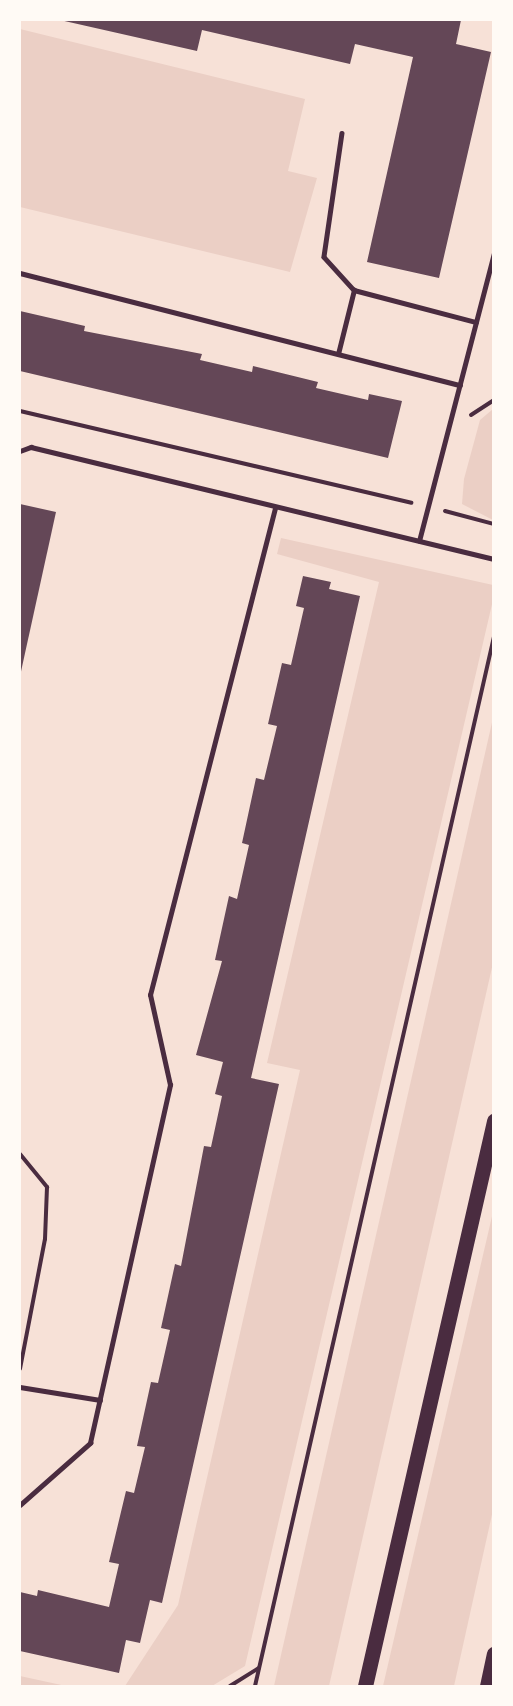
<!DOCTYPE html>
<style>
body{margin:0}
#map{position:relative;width:513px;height:1706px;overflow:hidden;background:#f7e1d7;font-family:Literata,serif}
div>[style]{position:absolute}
.green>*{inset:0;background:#ebcfc5}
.building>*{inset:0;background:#644757}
.path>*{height:4px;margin:-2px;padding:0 2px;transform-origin:2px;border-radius:2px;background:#4a2c40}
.service>*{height:4.5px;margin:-2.25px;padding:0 2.25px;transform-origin:2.25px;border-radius:2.25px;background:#4a2c40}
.primary>*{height:15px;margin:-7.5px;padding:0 7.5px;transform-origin:7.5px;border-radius:7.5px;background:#4a2c40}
span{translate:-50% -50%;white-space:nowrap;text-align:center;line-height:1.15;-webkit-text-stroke:6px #fffaf5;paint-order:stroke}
.frame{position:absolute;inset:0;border:21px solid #fffaf5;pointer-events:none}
</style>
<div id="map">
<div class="green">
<i style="clip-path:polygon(20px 29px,305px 99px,288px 171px,317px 178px,290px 272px,20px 207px)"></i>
<i style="clip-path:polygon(493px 409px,493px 520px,462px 504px,464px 479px,480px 420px)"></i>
<i style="clip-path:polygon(281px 538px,493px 585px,493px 600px,245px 1666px,212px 1686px,125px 1686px,178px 1605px,300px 1070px,267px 1063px,379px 582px,277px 554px)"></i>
<i style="clip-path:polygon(493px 718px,493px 963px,329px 1686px,274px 1686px)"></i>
<i style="clip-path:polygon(493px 1212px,493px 1510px,454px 1686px,383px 1686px)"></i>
<i style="clip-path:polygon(20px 1676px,66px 1686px,20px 1686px)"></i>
</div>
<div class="building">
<i style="clip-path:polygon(60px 20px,461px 20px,456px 44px,491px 52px,439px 278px,367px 262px,413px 57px,355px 44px,350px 64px,202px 30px,197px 51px)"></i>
<i style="clip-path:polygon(20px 311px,85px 326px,84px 331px,202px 354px,200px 360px,252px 372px,253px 366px,318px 382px,316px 388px,368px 400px,369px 394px,402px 401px,388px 458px,20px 371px)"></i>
<i style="clip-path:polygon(20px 504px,56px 512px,20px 676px)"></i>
<i style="clip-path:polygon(303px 576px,331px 582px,329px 589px,360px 596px,251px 1078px,279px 1084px,162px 1603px,150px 1600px,140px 1643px,126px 1640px,119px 1673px,20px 1651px,20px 1592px,37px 1596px,38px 1590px,109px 1607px,119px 1564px,109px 1562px,126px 1491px,134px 1493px,145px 1447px,137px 1446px,151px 1382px,158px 1383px,170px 1330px,161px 1328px,175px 1264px,181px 1266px,204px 1146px,211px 1147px,222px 1096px,215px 1094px,223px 1062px,196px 1055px,222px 961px,215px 960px,229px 896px,237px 899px,249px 845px,242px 843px,256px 778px,264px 780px,277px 726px,268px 724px,282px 663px,291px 665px,304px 608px,296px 606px)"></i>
</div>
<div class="path">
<i style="left:20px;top:411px;width:402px;rotate:13.2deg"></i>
<i style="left:471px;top:415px;width:27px;rotate:-33deg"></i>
<i style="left:445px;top:511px;width:51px;rotate:14.9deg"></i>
<i style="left:20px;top:1154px;width:43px;rotate:50.7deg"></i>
<i style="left:47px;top:1187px;width:52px;rotate:92.2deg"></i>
<i style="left:45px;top:1239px;width:132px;rotate:100.9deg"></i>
<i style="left:230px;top:1686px;width:34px;rotate:-32deg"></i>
<i style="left:255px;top:1686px;width:1076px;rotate:-77.17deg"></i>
</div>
<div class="service">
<i style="left:342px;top:133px;width:125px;rotate:98.3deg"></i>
<i style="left:324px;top:257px;width:45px;rotate:47.7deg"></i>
<i style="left:354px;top:290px;width:126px;rotate:14.7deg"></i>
<i style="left:20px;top:273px;width:454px;rotate:14.3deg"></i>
<i style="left:338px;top:354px;width:66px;rotate:-76deg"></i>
<i style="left:20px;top:451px;width:12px;rotate:-20deg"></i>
<i style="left:31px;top:447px;width:476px;rotate:13.6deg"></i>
<i style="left:419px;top:541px;width:297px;rotate:-75.4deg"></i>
<i style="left:20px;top:1387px;width:81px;rotate:9.2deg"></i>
<i style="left:20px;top:1505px;width:94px;rotate:-41.5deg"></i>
<i style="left:90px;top:1443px;width:367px;rotate:-77.4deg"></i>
<i style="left:170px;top:1085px;width:92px;rotate:-102.5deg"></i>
<i style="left:150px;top:995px;width:503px;rotate:-75.6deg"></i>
</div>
<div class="primary">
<i style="left:365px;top:1686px;width:580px;rotate:-77.14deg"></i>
<i style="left:487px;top:1686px;width:33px;rotate:-78deg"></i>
</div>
<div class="frame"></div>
</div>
